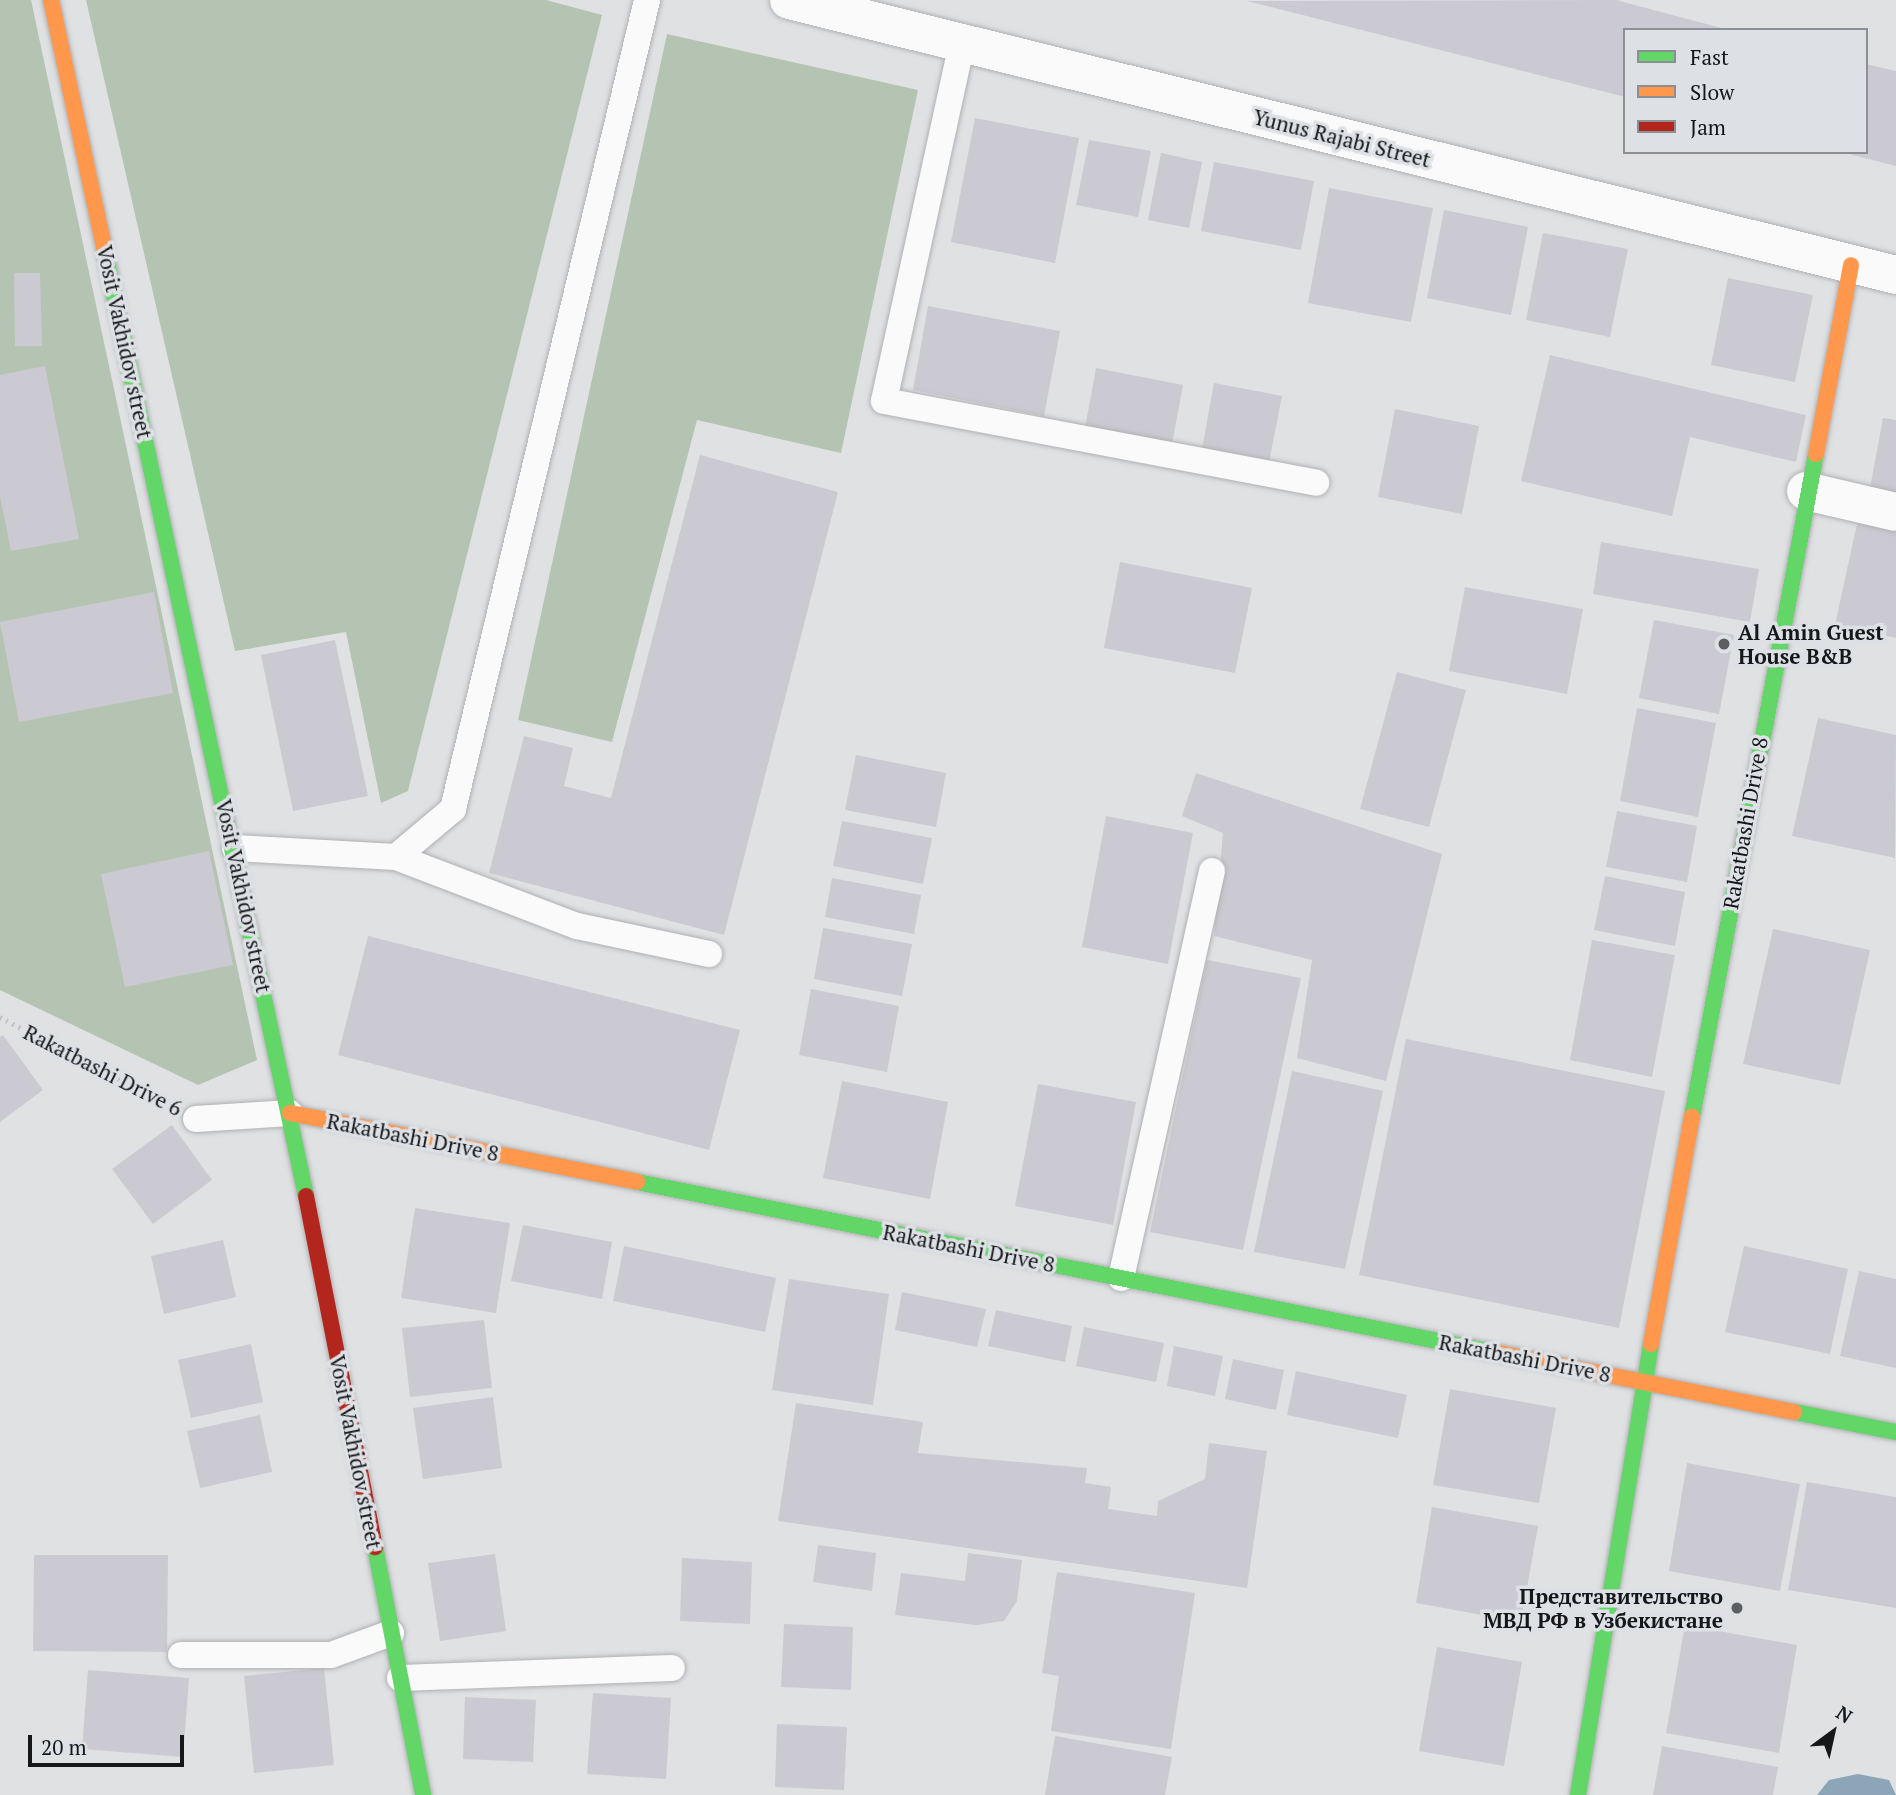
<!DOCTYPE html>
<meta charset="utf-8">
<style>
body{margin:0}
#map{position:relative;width:1896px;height:1795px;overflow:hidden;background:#dfe1e3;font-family:"PT Serif",serif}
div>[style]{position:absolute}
.forest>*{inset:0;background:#b5c4b2}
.water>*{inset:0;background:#8ca6b8}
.building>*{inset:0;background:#cbcad2}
.path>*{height:4.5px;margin-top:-2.25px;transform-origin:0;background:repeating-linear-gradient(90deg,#c2c2c2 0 2px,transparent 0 7px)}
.roads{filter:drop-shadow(0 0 2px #b0b1b3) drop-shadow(0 0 2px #b0b1b3)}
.lane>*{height:26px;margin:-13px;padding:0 13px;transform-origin:13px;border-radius:13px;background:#fafafb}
.street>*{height:38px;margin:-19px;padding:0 19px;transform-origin:19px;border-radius:19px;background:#fafafb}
.fast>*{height:16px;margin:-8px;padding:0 8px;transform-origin:8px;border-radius:8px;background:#63d668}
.slow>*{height:16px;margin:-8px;padding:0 8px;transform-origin:8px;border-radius:8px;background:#ff974d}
.jam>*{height:16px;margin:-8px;padding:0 8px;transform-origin:8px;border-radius:8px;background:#b3261e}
.dots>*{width:19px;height:19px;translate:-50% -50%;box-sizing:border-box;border:4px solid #dde0e5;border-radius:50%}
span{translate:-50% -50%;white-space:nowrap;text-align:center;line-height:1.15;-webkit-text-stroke:7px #dde0e5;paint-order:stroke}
.street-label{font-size:21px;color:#161719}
.poi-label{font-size:21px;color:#161719;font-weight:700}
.left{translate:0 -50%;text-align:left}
.right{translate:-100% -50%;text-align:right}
.legend{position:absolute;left:1623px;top:28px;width:245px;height:126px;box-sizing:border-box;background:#dde0e5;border:2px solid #8d9093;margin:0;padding:9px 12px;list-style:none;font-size:21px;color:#161719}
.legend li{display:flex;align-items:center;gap:14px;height:35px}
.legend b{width:35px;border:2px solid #8d9093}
.north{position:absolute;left:1798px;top:1697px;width:70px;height:70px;-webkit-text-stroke:5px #dde0e5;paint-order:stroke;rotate:33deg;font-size:19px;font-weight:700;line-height:28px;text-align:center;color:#161719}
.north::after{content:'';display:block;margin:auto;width:24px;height:32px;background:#161719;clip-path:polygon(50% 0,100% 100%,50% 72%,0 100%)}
.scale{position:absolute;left:28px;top:1735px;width:156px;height:32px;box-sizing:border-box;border:4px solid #161719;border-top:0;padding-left:9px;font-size:21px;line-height:24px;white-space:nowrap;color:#161719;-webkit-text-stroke:5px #dde0e5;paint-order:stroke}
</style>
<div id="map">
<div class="forest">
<i style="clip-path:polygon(0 0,31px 0,257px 1060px,198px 1085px,0 990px)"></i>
<i style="clip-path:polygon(86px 0,546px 0,602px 15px,408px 791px,381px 803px,346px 632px,235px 651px)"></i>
<i style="clip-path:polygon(667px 34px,918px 90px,841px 453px,697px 420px,612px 742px,518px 720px)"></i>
</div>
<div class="water">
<i style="clip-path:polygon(1858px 1774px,1889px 1780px,1896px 1795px,1817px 1795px,1829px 1780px)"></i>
</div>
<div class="building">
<i style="clip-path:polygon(1616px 0,1729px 30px,1625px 30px,1625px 97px,1247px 1px)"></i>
<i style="clip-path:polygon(1866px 64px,1896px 71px,1896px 166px,1845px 153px,1866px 152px)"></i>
<i style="clip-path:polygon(975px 118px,1079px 138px,1055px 263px,951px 242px)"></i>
<i style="clip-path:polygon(1089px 140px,1151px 151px,1138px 217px,1076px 205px)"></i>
<i style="clip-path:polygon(1161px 153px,1202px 162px,1189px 228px,1148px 220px)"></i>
<i style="clip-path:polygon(1214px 162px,1314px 181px,1301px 250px,1201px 231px)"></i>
<i style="clip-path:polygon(1329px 188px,1433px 208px,1411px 322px,1308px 303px)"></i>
<i style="clip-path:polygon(1444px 210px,1528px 227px,1511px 315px,1427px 298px)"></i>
<i style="clip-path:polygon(1543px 233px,1628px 249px,1610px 337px,1526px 320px)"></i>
<i style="clip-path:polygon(14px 273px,40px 273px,42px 346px,15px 346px)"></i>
<i style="clip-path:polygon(1728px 278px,1813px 295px,1795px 382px,1711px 365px)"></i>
<i style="clip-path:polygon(928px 306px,1060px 331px,1044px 416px,913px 390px)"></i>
<i style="clip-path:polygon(1550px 355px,1806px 415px,1796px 462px,1690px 437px,1672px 516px,1521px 481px)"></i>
<i style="clip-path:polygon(45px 366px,79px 539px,11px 551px,0 496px,0 375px)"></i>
<i style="clip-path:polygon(1096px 368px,1183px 385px,1172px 444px,1085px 428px)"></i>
<i style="clip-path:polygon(1214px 383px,1282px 396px,1267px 473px,1200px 460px)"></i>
<i style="clip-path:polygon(1395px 409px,1479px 426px,1462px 514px,1378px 497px)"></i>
<i style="clip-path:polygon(1883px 418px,1896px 420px,1896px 493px,1870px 488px)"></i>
<i style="clip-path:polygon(700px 455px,838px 492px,724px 935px,489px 873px,524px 736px,573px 748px,564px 786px,611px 798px)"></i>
<i style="clip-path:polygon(1858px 519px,1896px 527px,1896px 638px,1835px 625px)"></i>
<i style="clip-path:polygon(1601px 542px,1759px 569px,1750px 622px,1593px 594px)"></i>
<i style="clip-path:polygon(1120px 562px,1252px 588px,1235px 673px,1104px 648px)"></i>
<i style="clip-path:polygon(1465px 587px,1583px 609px,1567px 694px,1449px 671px)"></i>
<i style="clip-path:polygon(154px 592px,173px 693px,19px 722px,0 622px)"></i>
<i style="clip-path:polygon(1654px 620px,1734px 635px,1719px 714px,1639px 698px)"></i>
<i style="clip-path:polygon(335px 640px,368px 796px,293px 811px,261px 655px)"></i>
<i style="clip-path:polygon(1397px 672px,1466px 690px,1429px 827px,1360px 809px)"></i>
<i style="clip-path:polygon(1637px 708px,1716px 723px,1698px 817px,1620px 801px)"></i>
<i style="clip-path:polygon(1818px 718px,1896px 735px,1895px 858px,1792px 836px)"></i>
<i style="clip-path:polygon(856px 755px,946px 773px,936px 827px,845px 810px)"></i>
<i style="clip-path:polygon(1196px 773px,1442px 854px,1386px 1081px,1297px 1058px,1312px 960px,1214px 936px,1223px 833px,1182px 816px)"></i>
<i style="clip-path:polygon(1617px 811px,1697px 826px,1687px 882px,1606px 867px)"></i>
<i style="clip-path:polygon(1106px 816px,1193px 833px,1168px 964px,1082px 947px)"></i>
<i style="clip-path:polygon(842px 821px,932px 838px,923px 884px,833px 866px)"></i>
<i style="clip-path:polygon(209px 851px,233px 965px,125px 987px,101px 874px)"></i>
<i style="clip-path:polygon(1605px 876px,1685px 892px,1675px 946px,1594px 930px)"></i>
<i style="clip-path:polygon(832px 878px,921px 895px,914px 934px,825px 917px)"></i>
<i style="clip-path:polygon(823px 928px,912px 944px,902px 996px,814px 979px)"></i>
<i style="clip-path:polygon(1773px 929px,1870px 950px,1840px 1085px,1743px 1064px)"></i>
<i style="clip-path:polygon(368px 936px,740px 1030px,709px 1150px,338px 1055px)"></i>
<i style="clip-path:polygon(1592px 940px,1675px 955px,1652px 1077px,1570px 1060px)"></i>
<i style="clip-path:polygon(1207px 960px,1301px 978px,1243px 1250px,1150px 1232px)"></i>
<i style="clip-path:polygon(811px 989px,899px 1006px,887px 1072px,799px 1055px)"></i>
<i style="clip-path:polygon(3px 1035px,43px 1090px,0 1122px,0 1037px)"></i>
<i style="clip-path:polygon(1406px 1039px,1665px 1091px,1619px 1328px,1359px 1275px)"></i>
<i style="clip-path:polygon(1292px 1071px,1383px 1091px,1345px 1269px,1254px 1252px)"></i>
<i style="clip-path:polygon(842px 1081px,948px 1102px,930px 1199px,823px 1178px)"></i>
<i style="clip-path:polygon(1038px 1084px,1136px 1102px,1113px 1225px,1015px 1206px)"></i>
<i style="clip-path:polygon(172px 1125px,212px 1180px,153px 1224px,112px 1169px)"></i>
<i style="clip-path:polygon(415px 1208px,510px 1223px,496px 1313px,401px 1298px)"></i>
<i style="clip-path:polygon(523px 1225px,612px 1242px,602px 1299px,511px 1281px)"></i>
<i style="clip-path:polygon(223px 1240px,236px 1297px,164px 1314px,151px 1256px)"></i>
<i style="clip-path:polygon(624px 1246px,776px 1278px,765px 1332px,613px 1301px)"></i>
<i style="clip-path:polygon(1744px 1246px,1848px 1269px,1830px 1354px,1725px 1332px)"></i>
<i style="clip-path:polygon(1859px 1271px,1896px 1279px,1896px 1368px,1840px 1356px)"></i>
<i style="clip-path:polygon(789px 1279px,889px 1294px,873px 1405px,772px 1390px)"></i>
<i style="clip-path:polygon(902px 1292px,986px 1309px,977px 1347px,895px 1330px)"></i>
<i style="clip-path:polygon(996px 1310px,1072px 1326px,1065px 1362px,988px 1346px)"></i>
<i style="clip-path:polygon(484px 1320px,492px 1388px,410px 1397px,402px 1328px)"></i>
<i style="clip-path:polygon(1084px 1327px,1164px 1343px,1156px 1382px,1076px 1366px)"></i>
<i style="clip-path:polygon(251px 1344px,263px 1402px,191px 1418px,178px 1360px)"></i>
<i style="clip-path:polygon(1174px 1346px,1223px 1356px,1215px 1396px,1167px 1386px)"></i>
<i style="clip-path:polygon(1233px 1359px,1284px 1370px,1276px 1410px,1225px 1399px)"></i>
<i style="clip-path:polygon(1296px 1371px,1407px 1395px,1398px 1438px,1287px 1415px)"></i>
<i style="clip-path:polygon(1450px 1389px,1556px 1408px,1539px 1503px,1433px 1485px)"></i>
<i style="clip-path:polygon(493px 1397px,502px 1468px,423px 1479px,413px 1408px)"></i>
<i style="clip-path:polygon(796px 1403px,923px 1422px,918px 1453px,1087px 1468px,1085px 1483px,1111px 1487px,1108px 1509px,1157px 1516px,1158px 1501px,1205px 1479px,1209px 1443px,1267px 1451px,1247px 1588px,778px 1521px)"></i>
<i style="clip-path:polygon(260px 1415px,272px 1472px,200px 1488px,187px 1431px)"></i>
<i style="clip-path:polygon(1687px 1463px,1800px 1484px,1780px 1591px,1669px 1571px)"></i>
<i style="clip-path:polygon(1807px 1482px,1896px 1497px,1896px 1608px,1788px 1590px)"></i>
<i style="clip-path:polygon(1432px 1507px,1538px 1526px,1521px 1622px,1416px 1603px)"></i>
<i style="clip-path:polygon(818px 1545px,876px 1553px,872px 1591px,813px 1582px)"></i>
<i style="clip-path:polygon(968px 1553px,1022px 1560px,1017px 1601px,1004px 1621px,976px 1625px,895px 1615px,901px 1573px,965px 1581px)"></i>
<i style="clip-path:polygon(495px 1554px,506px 1631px,440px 1641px,428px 1563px)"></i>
<i style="clip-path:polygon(34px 1555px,168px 1555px,167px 1652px,33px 1651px)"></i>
<i style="clip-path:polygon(682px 1558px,752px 1562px,750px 1624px,680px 1621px)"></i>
<i style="clip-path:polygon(1057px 1572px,1195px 1593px,1171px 1749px,1051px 1731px,1059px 1676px,1042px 1673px)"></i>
<i style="clip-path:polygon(784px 1624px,853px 1627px,851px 1690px,781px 1687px)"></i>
<i style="clip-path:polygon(1685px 1625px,1797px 1645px,1779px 1753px,1666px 1733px)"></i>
<i style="clip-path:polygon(1437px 1647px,1522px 1662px,1504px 1766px,1419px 1751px)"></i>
<i style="clip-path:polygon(324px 1668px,334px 1765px,254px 1773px,244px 1676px)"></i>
<i style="clip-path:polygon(88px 1670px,189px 1678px,183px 1757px,82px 1749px)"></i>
<i style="clip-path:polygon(593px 1693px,671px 1698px,666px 1779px,587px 1774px)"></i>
<i style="clip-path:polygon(465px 1697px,536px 1700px,533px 1762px,463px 1759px)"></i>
<i style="clip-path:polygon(777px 1724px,847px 1727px,844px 1790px,775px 1787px)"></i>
<i style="clip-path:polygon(1055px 1736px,1172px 1757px,1165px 1795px,1045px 1795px)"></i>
<i style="clip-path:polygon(1662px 1746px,1778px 1767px,1773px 1795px,1653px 1795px)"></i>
</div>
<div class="path">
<i style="left:0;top:1017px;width:182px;rotate:27.6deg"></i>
</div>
<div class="roads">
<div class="lane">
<i style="left:962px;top:43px;width:366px;rotate:102.3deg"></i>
<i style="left:884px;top:401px;width:440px;rotate:10.7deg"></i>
<i style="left:235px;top:848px;width:161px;rotate:3.2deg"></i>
<i style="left:396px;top:857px;width:75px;rotate:-40.1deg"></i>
<i style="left:453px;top:809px;width:832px;rotate:-76.51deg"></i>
<i style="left:396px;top:857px;width:194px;rotate:20.9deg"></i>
<i style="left:577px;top:926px;width:135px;rotate:12deg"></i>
<i style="left:196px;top:1119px;width:94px;rotate:-3.7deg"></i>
<i style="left:1121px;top:1278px;width:417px;rotate:-77.4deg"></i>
<i style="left:181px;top:1655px;width:150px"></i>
<i style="left:331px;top:1655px;width:64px;rotate:-20.1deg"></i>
<i style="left:400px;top:1678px;width:272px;rotate:-2.1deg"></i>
</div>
<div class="street">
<i style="left:789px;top:0;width:1141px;rotate:13.95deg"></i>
<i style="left:1806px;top:491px;width:92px;rotate:13.1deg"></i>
</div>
<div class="fast">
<i style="left:104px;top:248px;width:969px;rotate:77.97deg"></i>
<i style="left:1692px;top:1117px;width:674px;rotate:-79.41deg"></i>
<i style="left:637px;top:1182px;width:868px;rotate:11.23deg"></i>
<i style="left:1794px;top:1412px;width:104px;rotate:11.1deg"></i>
<i style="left:375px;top:1547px;width:253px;rotate:79deg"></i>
<i style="left:1578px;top:1795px;width:457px;rotate:-80.8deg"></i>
</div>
<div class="slow">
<i style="left:51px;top:0;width:254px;rotate:77.9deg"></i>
<i style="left:1816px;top:454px;width:192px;rotate:-79.5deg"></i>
<i style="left:290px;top:1113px;width:354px;rotate:11.2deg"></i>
<i style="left:1651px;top:1344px;width:231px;rotate:-79.8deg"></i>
<i style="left:1488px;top:1351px;width:312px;rotate:11.3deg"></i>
</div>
<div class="jam">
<i style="left:306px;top:1196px;width:358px;rotate:78.9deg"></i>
</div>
</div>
<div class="dots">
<i style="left:1724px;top:644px;background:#5c5e60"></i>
<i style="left:1737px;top:1608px;background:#5c5e60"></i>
</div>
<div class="street-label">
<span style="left:1342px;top:138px;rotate:14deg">Yunus Rajabi Street</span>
<span style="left:125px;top:342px;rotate:78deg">Vosit Vakhidov street</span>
<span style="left:1745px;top:823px;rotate:-80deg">Rakatbashi Drive 8</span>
<span style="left:244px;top:896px;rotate:78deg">Vosit Vakhidov street</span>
<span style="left:103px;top:1070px;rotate:27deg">Rakatbashi Drive 6</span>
<span style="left:413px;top:1137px;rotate:11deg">Rakatbashi Drive 8</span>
<span style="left:969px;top:1248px;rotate:11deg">Rakatbashi Drive 8</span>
<span style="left:1525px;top:1358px;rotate:11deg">Rakatbashi Drive 8</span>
<span style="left:356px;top:1452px;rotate:79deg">Vosit Vakhidov street</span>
</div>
<div class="poi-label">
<span class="left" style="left:1738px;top:644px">Al Amin Guest<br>House B&amp;B</span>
<span class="right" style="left:1723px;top:1608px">Представительство<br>МВД РФ в Узбекистане</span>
</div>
<ul class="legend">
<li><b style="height:9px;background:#63d668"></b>Fast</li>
<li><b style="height:9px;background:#ff974d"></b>Slow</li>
<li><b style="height:9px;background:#b3261e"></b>Jam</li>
</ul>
<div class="north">N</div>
<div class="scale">20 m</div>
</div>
